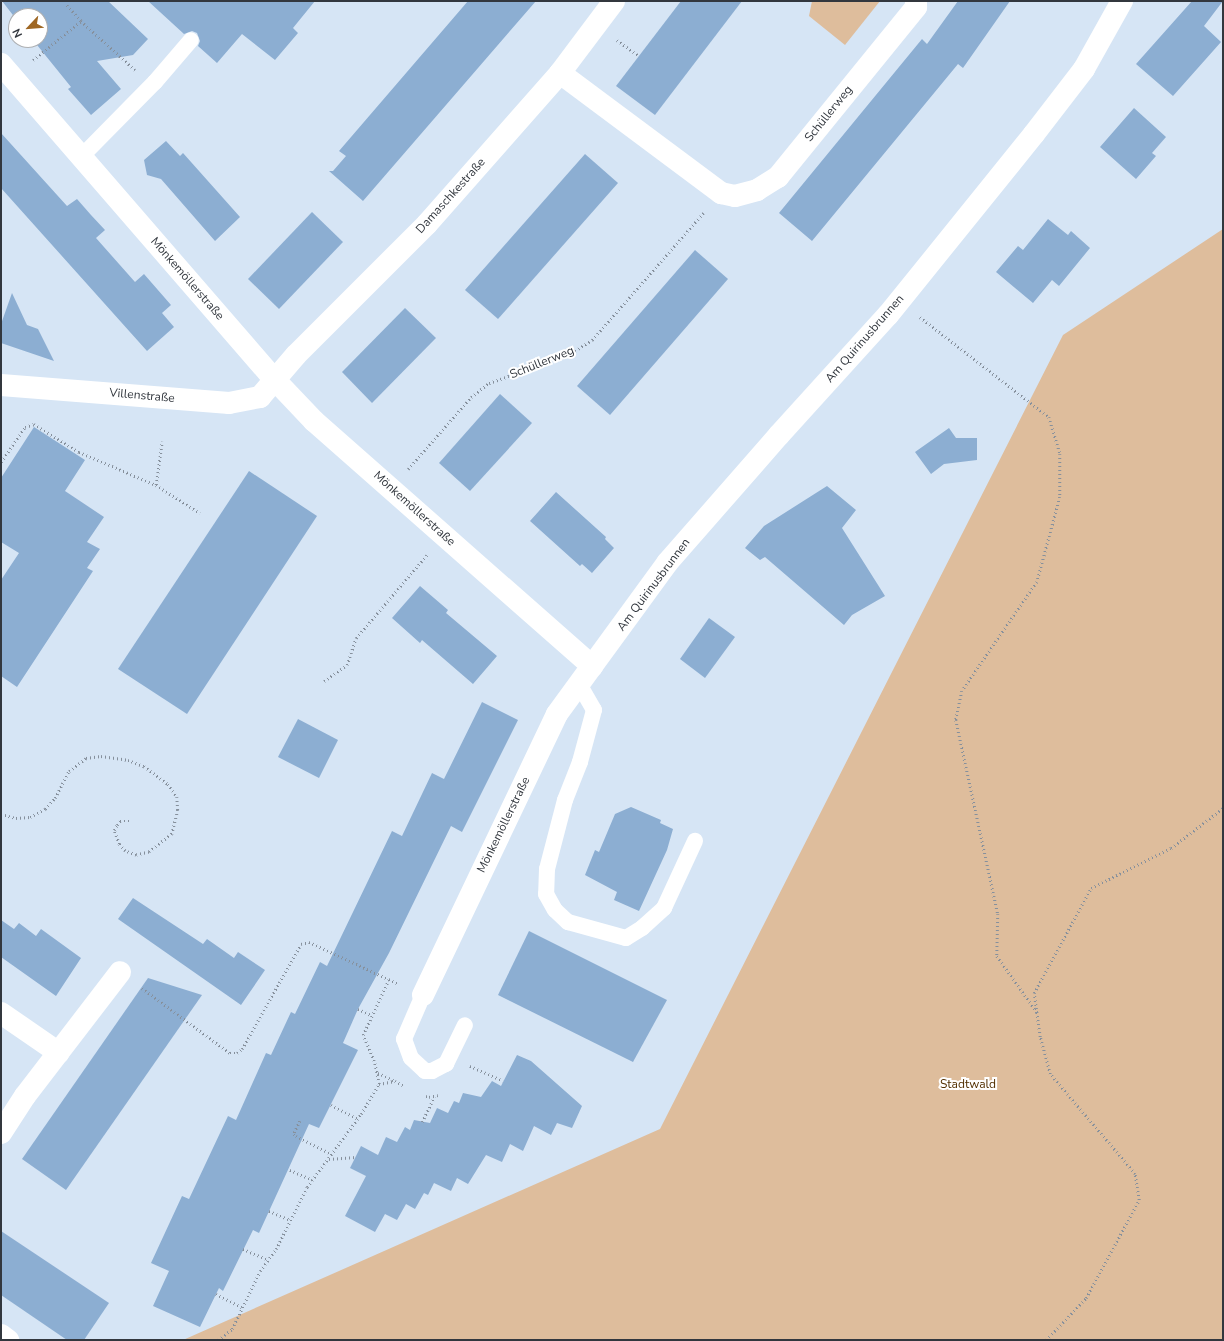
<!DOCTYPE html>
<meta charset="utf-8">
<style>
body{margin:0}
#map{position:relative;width:1224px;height:1341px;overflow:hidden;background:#d6e5f5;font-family:"Nunito Sans",sans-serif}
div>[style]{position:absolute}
.green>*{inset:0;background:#debd9c}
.building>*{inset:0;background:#8caed2}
.path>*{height:2.5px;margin-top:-1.25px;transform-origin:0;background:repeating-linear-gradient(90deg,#86909c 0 1px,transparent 0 4px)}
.service>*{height:16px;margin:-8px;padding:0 8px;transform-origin:8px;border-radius:8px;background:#fff}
.minor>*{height:22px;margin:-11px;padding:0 11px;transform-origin:11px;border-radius:11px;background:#fff}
span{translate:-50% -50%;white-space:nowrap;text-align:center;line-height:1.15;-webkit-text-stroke:4px #fff;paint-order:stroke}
.street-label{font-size:12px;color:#32373e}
.park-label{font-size:12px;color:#522f00}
.frame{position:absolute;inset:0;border:2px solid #32373e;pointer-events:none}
.north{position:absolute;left:8px;top:8px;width:40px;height:40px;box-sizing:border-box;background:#fff;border:1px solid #adafb2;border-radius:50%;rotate:244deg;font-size:11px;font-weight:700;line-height:16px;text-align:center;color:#32373e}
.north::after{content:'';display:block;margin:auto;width:14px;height:18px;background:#9f6723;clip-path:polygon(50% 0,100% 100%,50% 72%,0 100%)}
</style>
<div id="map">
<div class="green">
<i style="clip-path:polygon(812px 1px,880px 1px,845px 45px,809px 16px)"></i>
<i style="clip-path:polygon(1223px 229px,1223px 1340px,183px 1340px,660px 1129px,1063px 335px)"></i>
</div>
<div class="building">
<i style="clip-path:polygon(2px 1px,108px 1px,148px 39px,133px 55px,97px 61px,121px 89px,91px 115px,68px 89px,71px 87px,33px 40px,40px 40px,40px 16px,16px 16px,16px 19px)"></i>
<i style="clip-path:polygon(148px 1px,315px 1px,293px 28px,298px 33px,275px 60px,242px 34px,217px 63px,198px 46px,200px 41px,197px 33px,192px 31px,184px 34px)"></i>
<i style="clip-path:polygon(468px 1px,536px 1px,363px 201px,329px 171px,333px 171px,346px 156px,339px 151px)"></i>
<i style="clip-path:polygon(681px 1px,742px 1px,655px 115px,616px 86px)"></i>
<i style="clip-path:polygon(958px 1px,1010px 1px,963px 68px,958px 64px,812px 241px,779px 213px,922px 39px,927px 44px)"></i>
<i style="clip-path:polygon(1192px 1px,1223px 1px,1204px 26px,1221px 42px,1173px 96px,1136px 64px)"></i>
<i style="clip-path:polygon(1134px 108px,1166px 137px,1152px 153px,1156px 156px,1136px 179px,1100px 147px)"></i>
<i style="clip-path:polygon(1px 133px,67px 206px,77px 199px,91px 215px,105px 230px,96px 238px,135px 282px,144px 274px,171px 305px,162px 313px,174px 327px,147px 351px,1px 188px)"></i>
<i style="clip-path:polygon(166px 141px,180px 156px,183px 153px,240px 217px,215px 241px,161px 179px,147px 175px,144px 160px)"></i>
<i style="clip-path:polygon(585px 154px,618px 183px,498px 319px,465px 290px)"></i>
<i style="clip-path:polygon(312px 212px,343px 242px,279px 309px,248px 279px)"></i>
<i style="clip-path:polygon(1048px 219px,1068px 235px,1071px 231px,1090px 248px,1059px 286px,1052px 280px,1033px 303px,996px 272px,1018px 246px,1023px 250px)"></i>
<i style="clip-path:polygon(695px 250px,728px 279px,610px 415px,577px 386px)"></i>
<i style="clip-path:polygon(12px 293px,27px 325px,38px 329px,54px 361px,1px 343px,1px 324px)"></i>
<i style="clip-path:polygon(405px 308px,436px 338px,372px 403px,342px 372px)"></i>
<i style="clip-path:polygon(500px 394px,532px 423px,470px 491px,439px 463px)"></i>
<i style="clip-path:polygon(34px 427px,85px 460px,65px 491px,104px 517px,87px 542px,100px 549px,87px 568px,93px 571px,17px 687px,1px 676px,1px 580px,19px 553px,1px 542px,1px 478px)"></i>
<i style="clip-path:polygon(949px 428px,956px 438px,977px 438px,977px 460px,944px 464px,931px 474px,915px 452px)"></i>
<i style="clip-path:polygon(249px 471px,317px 516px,187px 714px,118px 669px)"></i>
<i style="clip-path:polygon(827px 486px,856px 510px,842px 528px,885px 596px,852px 615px,844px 625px,765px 557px,760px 560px,745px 548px,764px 526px)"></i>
<i style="clip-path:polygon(556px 492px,606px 537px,605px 539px,614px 548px,592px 573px,582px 564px,580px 566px,530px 521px)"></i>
<i style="clip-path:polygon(420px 586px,448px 610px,446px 613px,497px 656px,473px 684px,422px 640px,420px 643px,392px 618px)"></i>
<i style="clip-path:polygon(709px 618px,735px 637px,705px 678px,680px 659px)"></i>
<i style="clip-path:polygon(482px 702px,518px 720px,462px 832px,451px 826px,389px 953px,358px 1009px,343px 1043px,358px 1050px,319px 1128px,309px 1124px,259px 1233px,253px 1230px,223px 1291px,219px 1288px,200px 1327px,153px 1306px,169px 1271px,151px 1263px,182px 1196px,189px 1199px,228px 1116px,236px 1120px,266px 1053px,271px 1055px,291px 1012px,295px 1014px,320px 962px,327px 966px,392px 831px,402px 836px,432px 773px,444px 779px)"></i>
<i style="clip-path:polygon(298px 719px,338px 740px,319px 778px,278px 757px)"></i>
<i style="clip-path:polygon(631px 807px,661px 820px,660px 823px,673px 829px,667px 850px,639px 911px,614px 900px,617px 892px,585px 875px,595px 850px,599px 852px,615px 814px)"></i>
<i style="clip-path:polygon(133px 898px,203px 944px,207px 939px,234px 958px,238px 952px,265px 970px,241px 1005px,118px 919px)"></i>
<i style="clip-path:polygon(1px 920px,14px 929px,19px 923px,36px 936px,41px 929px,81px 958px,56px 996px,1px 957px)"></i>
<i style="clip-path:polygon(529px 931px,667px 1000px,633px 1062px,498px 995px)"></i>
<i style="clip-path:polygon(148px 978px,202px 995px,66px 1190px,22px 1159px)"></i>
<i style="clip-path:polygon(517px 1055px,531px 1061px,582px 1106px,572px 1128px,557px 1123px,551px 1135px,534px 1126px,523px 1151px,510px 1144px,502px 1162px,486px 1155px,468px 1184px,457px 1178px,451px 1191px,434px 1183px,428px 1195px,424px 1193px,415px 1209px,406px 1204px,397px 1220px,385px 1214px,375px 1232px,345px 1216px,366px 1176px,350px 1168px,361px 1146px,378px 1155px,386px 1137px,397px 1142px,405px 1127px,410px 1130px,414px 1120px,430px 1123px,437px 1108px,448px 1113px,454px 1101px,459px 1103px,463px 1093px,481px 1097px,492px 1081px,501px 1086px)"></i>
<i style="clip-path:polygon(1px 1231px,109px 1303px,84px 1340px,67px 1340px,1px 1295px)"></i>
</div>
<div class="path">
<i style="left:81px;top:21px;width:73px;rotate:42.2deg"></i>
<i style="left:617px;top:40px;width:27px;rotate:36deg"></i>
<i style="left:33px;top:60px;width:62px;rotate:-39.1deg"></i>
<i style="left:81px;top:21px;width:23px;rotate:-133deg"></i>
<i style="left:920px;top:317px;width:163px;rotate:37.8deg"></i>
<i style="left:1049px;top:417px;width:39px;rotate:73deg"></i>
<i style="left:1060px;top:454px;width:43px;rotate:90deg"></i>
<i style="left:1060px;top:497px;width:88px;rotate:105.1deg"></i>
<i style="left:1037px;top:582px;width:132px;rotate:124.5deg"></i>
<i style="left:962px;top:691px;width:30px;rotate:102deg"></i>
<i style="left:956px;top:720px;width:198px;rotate:77.8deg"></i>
<i style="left:998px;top:914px;width:42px;rotate:91.4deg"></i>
<i style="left:997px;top:956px;width:69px;rotate:54.5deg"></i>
<i style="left:1px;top:462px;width:42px;rotate:-55.6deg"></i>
<i style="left:25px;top:427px;width:9px;rotate:-18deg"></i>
<i style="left:34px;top:424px;width:53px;rotate:31.9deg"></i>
<i style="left:79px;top:452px;width:84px;rotate:23.2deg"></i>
<i style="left:156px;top:485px;width:52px;rotate:32.5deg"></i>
<i style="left:408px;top:469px;width:96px;rotate:-48.8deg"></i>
<i style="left:471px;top:397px;width:23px;rotate:-38deg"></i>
<i style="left:489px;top:383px;width:84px;rotate:-19.5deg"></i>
<i style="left:568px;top:355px;width:28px;rotate:-32deg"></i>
<i style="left:592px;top:340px;width:169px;rotate:-48.8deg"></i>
<i style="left:156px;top:485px;width:44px;rotate:-82.2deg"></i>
<i style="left:324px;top:681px;width:28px;rotate:-35deg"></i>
<i style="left:347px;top:665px;width:28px;rotate:-72deg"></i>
<i style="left:356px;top:638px;width:109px;rotate:-49.5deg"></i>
<i style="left:1px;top:814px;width:16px;rotate:15deg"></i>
<i style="left:16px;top:818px;width:14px;rotate:-4deg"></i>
<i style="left:30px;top:817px;width:17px;rotate:-28deg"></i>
<i style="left:45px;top:809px;width:15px;rotate:-48deg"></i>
<i style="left:55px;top:798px;width:30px;rotate:-63deg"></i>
<i style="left:69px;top:771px;width:21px;rotate:-37deg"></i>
<i style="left:86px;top:758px;width:15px;rotate:-8deg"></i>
<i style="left:101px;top:756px;width:27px;rotate:8deg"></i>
<i style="left:128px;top:760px;width:17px;rotate:21deg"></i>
<i style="left:144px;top:766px;width:30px;rotate:37deg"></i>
<i style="left:168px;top:784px;width:16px;rotate:55deg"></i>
<i style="left:177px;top:797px;width:13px;rotate:86deg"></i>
<i style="left:178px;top:810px;width:25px;rotate:104deg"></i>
<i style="left:172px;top:834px;width:29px;rotate:142deg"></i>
<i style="left:149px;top:852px;width:13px;rotate:167deg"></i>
<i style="left:136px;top:855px;width:12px;rotate:-160deg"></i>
<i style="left:125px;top:851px;width:9px;rotate:-131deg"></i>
<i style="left:119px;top:844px;width:15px;rotate:-110deg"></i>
<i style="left:114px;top:830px;width:6px;rotate:-59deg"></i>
<i style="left:117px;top:825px;width:5px;rotate:-53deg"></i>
<i style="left:120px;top:821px;width:10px"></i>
<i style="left:142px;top:988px;width:109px;rotate:36.5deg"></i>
<i style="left:230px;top:1053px;width:7px"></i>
<i style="left:237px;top:1053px;width:6px;rotate:-39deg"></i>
<i style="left:242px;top:1049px;width:120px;rotate:-60.7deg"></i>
<i style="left:301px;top:944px;width:8px;rotate:-14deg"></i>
<i style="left:309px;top:942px;width:99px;rotate:25deg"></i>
<i style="left:358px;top:1009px;width:14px;rotate:25deg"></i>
<i style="left:470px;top:1066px;width:36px;rotate:24deg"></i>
<i style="left:378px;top:1073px;width:19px;rotate:25deg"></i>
<i style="left:379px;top:1084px;width:16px;rotate:-11deg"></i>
<i style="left:395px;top:1081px;width:9px;rotate:27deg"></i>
<i style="left:426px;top:1096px;width:3px;rotate:18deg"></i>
<i style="left:429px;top:1097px;width:9px;rotate:-13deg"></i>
<i style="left:331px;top:1105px;width:30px;rotate:27deg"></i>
<i style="left:300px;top:1121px;width:14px;rotate:115deg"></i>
<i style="left:294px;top:1134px;width:3px;rotate:45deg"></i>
<i style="left:296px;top:1136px;width:39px;rotate:27deg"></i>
<i style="left:422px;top:1122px;width:28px;rotate:-64deg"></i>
<i style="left:329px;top:1159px;width:27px;rotate:-4deg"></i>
<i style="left:290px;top:1170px;width:24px;rotate:24deg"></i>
<i style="left:269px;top:1211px;width:23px;rotate:23deg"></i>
<i style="left:243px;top:1249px;width:26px;rotate:23deg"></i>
<i style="left:216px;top:1294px;width:29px;rotate:27deg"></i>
<i style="left:218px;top:1340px;width:18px;rotate:-38deg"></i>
<i style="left:232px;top:1329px;width:64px;rotate:-64.2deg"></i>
<i style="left:260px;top:1271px;width:27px;rotate:-54deg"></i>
<i style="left:276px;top:1249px;width:69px;rotate:-63.4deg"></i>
<i style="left:307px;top:1187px;width:91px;rotate:-53.5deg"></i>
<i style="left:361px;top:1114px;width:35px;rotate:-59deg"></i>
<i style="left:379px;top:1084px;width:24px;rotate:-102deg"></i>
<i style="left:374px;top:1061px;width:28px;rotate:-113deg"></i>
<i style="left:363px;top:1035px;width:62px;rotate:-65.1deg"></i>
<i style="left:1046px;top:1340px;width:58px;rotate:-46.4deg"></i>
<i style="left:1086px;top:1298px;width:111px;rotate:-61.6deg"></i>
<i style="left:1139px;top:1200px;width:26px;rotate:-99deg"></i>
<i style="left:1135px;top:1174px;width:131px;rotate:-130.4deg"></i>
<i style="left:1050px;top:1074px;width:38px;rotate:-105deg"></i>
<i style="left:1040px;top:1037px;width:44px;rotate:-97.8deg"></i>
<i style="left:1034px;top:993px;width:119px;rotate:-61.5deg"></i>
<i style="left:1091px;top:888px;width:89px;rotate:-26.6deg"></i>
<i style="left:1171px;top:848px;width:66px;rotate:-37.6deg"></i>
</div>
<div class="service">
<i style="left:82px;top:156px;width:104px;rotate:-45.4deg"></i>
<i style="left:155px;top:82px;width:55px;rotate:-49.4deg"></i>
<i style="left:579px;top:684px;width:30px;rotate:60deg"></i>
<i style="left:594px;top:710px;width:54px;rotate:105.1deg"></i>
<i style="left:580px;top:762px;width:41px;rotate:111.5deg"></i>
<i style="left:565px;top:800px;width:71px;rotate:104.6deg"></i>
<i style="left:547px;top:869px;width:25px;rotate:92deg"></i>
<i style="left:546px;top:894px;width:18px;rotate:61deg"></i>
<i style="left:555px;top:910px;width:18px;rotate:43deg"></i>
<i style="left:568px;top:922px;width:60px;rotate:15.4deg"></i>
<i style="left:626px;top:938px;width:19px;rotate:-32deg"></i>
<i style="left:642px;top:928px;width:30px;rotate:-42deg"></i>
<i style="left:664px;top:908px;width:74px;rotate:-65.2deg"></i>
<i style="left:423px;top:995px;width:48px;rotate:113.4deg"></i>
<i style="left:404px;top:1039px;width:20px;rotate:70deg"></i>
<i style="left:411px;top:1058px;width:19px;rotate:43deg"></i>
<i style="left:425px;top:1071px;width:7px"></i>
<i style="left:432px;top:1071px;width:16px;rotate:-27deg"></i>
<i style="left:446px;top:1064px;width:43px;rotate:-64deg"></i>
</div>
<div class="minor">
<i style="left:1px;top:64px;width:420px;rotate:49.1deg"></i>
<i style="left:276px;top:381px;width:55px;rotate:46.5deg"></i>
<i style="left:314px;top:421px;width:371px;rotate:41.4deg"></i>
<i style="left:560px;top:73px;width:201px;rotate:36.7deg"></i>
<i style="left:721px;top:193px;width:14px;rotate:12deg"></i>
<i style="left:735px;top:196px;width:23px;rotate:-15deg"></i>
<i style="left:757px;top:190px;width:25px;rotate:-32deg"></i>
<i style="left:778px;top:177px;width:219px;rotate:-50.9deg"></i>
<i style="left:916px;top:7px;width:6px;rotate:-90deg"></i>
<i style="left:1px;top:385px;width:229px;rotate:4.5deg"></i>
<i style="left:229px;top:403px;width:32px;rotate:-11deg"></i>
<i style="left:260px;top:397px;width:55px;rotate:-49.4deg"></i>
<i style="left:296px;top:355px;width:185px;rotate:-45deg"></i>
<i style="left:427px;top:224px;width:201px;rotate:-48.6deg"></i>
<i style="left:560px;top:73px;width:90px;rotate:-53.1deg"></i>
<i style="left:423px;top:995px;width:311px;rotate:-64.5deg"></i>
<i style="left:557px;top:714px;width:187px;rotate:-53.9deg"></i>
<i style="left:667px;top:563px;width:170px;rotate:-48.8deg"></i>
<i style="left:779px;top:435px;width:162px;rotate:-47.8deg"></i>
<i style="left:888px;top:315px;width:233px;rotate:-51.1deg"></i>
<i style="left:1034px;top:134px;width:82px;rotate:-52.4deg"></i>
<i style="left:1084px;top:69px;width:78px;rotate:-60.8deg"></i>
<i style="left:1px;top:1013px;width:70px;rotate:34.6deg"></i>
<i style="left:1px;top:1133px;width:44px;rotate:-57deg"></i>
<i style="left:25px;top:1096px;width:156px;rotate:-52.5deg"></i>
<i style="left:1px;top:1335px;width:9px;rotate:36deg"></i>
</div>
<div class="street-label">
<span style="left:829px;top:114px;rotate:-51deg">Schüllerweg</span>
<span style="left:451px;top:196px;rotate:-48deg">Damaschkestraße</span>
<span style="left:187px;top:279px;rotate:49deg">Mönkemöllerstraße</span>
<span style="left:865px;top:339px;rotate:-49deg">Am Quirinusbrunnen</span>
<span style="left:542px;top:363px;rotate:-22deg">Schüllerweg</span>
<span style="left:142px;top:396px;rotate:5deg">Villenstraße</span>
<span style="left:414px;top:509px;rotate:42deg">Mönkemöllerstraße</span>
<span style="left:654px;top:585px;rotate:-53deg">Am Quirinusbrunnen</span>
<span style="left:504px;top:825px;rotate:-64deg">Mönkemöllerstraße</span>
</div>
<div class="park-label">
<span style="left:968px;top:1085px">Stadtwald</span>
</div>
<div class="frame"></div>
<div class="north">N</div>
</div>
